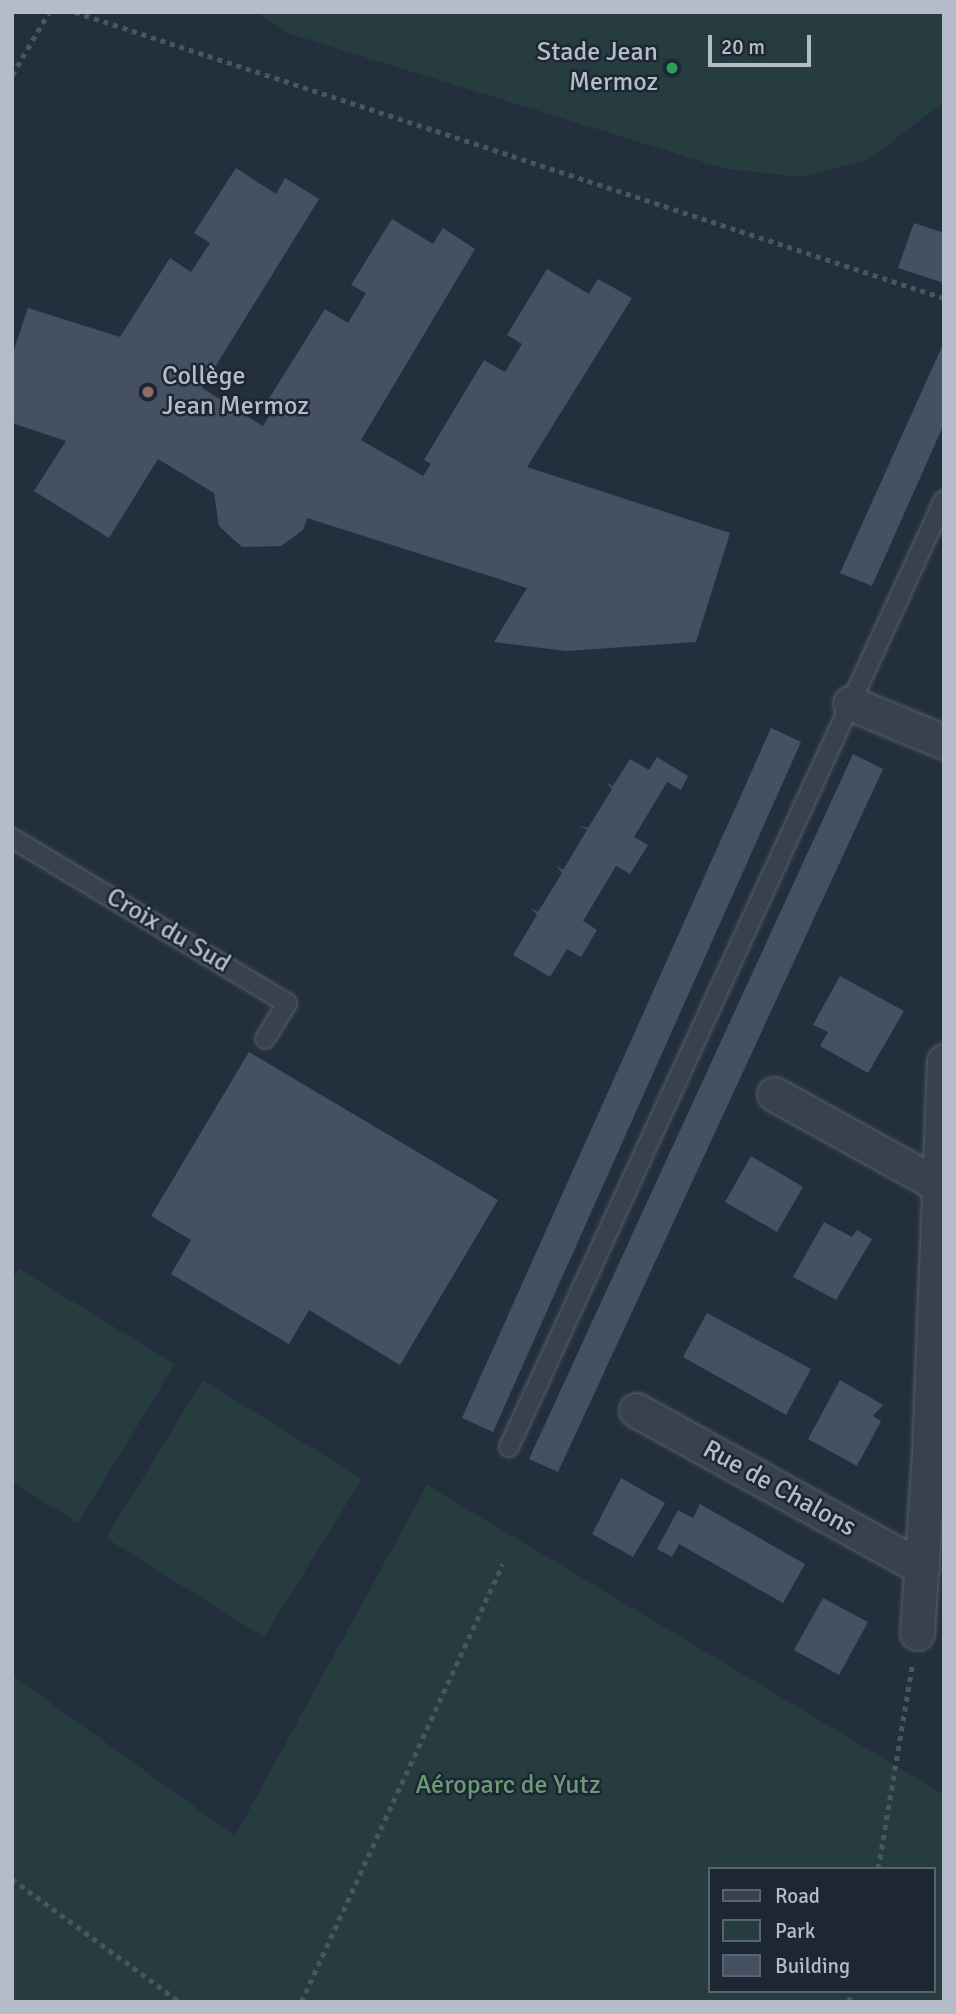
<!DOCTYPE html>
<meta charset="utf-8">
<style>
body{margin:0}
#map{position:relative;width:956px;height:2014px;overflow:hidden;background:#242f3e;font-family:Signika,sans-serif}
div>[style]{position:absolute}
.green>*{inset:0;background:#263c3f}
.building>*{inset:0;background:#455162}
.path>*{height:4.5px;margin-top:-2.25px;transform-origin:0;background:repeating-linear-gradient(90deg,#44595c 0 5px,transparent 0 10px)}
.roads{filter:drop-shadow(0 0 2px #565f6c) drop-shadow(0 0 2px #565f6c)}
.service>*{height:18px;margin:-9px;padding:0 9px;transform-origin:9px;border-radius:9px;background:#38414e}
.minor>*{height:33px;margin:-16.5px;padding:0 16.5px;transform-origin:16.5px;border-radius:16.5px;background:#38414e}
.dots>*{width:19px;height:19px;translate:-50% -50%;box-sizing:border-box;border:4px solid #1d2633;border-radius:50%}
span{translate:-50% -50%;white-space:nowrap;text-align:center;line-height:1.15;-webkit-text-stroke:5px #1d2633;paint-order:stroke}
.poi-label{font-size:26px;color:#b4bcc9}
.right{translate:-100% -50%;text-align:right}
.left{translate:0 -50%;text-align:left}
.street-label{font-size:26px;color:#b4bcc9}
.park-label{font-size:26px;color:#6b9a76}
.frame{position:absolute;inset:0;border:14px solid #b4bcc9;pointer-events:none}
.legend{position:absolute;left:708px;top:1867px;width:228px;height:126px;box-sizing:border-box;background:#1d2633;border:2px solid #59626f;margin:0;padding:9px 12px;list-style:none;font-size:21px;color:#b4bcc9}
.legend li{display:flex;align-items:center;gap:14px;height:35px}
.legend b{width:35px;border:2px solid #59626f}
.scale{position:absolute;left:708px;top:35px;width:103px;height:32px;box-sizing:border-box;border:4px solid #b4bcc9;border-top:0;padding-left:9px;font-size:21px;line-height:24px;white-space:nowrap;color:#b4bcc9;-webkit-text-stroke:5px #1d2633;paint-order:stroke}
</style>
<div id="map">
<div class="green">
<i style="clip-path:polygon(257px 12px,944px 12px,944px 102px,869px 159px,802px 177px,726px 169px,290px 34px)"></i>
<i style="clip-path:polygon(19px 1269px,175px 1364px,78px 1523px,12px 1482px,12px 1279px)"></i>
<i style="clip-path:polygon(203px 1380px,362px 1479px,264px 1637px,106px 1538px)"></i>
<i style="clip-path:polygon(evenodd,427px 1485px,944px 1795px,944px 2002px,12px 2002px,12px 1675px,235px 1836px,427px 1485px,709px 1869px,933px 1869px,933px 1991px,709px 1991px,709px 1869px)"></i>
</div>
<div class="building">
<i style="clip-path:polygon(236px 168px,276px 194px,285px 178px,319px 199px,202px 388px,263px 426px,271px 413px,263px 408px,325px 309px,348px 323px,366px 293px,351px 285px,392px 219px,433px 244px,443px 228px,475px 249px,361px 440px,423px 476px,431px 464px,424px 460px,484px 360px,505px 372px,522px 344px,507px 335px,547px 269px,589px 294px,598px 279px,632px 298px,527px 467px,730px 533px,696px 642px,566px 651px,494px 642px,527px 588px,307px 518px,303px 530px,281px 546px,242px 547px,219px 526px,214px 493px,158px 459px,109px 538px,34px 491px,66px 441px,12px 423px,12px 355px,28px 308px,120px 337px,170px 258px,191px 272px,210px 243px,194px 233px)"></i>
<i style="clip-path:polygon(914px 223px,944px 233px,944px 283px,898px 268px)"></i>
<i style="clip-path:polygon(944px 342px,944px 424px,872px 586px,840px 573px)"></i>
<i style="clip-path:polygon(771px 728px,801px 742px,493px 1432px,462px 1418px)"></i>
<i style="clip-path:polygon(853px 754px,883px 769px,558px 1472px,529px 1459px)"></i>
<i style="clip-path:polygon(657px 757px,688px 776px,681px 790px,667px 782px,634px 837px,648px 845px,630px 874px,616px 866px,583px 921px,597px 930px,581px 957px,567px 949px,550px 977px,513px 955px,537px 915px,531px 908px,538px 912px,562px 873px,556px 866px,563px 870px,587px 830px,580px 826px,588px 828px,612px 789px,607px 783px,613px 786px,630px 759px,649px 770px)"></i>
<i style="clip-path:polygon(840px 976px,904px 1011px,868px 1073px,820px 1046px,828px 1032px,813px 1025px)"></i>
<i style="clip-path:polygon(249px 1052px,498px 1200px,400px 1365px,309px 1310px,289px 1344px,171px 1274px,191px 1240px,151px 1216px)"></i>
<i style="clip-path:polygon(751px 1156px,803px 1187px,777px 1232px,725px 1202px)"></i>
<i style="clip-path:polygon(824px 1222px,852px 1237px,857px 1230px,872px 1239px,836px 1300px,793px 1277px)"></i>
<i style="clip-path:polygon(707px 1313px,811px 1369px,786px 1415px,683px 1357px)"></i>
<i style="clip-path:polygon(840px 1380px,883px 1405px,873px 1416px,881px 1421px,857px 1466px,808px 1439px)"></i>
<i style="clip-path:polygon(621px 1478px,665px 1503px,633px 1557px,592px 1534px)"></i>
<i style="clip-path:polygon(700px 1504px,805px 1564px,783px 1603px,679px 1544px,672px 1557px,657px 1549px,678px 1510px,693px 1518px)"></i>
<i style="clip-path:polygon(823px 1598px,868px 1622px,839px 1675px,794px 1650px)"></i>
</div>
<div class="path">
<i style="left:75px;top:12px;width:915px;rotate:18.22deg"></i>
<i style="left:12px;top:75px;width:73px;rotate:-59.6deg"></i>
<i style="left:878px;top:1869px;width:207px;rotate:-80.5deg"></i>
<i style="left:12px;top:1879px;width:208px;rotate:36.2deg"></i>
<i style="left:301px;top:2002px;width:482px;rotate:-65.3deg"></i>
<i style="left:849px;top:2002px;width:11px;rotate:-80deg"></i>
</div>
<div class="roads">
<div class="service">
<i style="left:12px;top:838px;width:321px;rotate:31deg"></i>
<i style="left:287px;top:1003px;width:42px;rotate:121.4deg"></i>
<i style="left:509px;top:1447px;width:1042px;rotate:-65.33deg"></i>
</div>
<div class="minor">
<i style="left:850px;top:703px;width:102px;rotate:22.5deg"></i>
<i style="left:944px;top:1061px;width:393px;rotate:92.2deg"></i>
<i style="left:929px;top:1454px;width:19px;rotate:39deg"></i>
<i style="left:774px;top:1094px;width:186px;rotate:28.9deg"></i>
<i style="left:636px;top:1410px;width:327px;rotate:28.9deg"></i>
<i style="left:917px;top:1633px;width:179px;rotate:-86.2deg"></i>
</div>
</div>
<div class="dots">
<i style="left:672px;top:68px;background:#2e9e5b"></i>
<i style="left:148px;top:392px;background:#8d6e63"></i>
</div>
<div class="poi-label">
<span class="right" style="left:658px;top:68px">Stade Jean<br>Mermoz</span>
<span class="left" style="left:162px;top:392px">Collège<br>Jean Mermoz</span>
</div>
<div class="street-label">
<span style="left:168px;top:931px;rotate:31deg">Croix du Sud</span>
<span style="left:779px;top:1489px;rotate:29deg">Rue de Chalons</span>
</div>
<div class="park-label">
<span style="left:508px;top:1786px">Aéroparc de Yutz</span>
</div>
<div class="frame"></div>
<ul class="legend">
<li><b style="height:9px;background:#38414e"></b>Road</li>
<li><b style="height:19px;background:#263c3f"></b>Park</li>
<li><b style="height:19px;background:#455162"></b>Building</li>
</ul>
<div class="scale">20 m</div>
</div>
